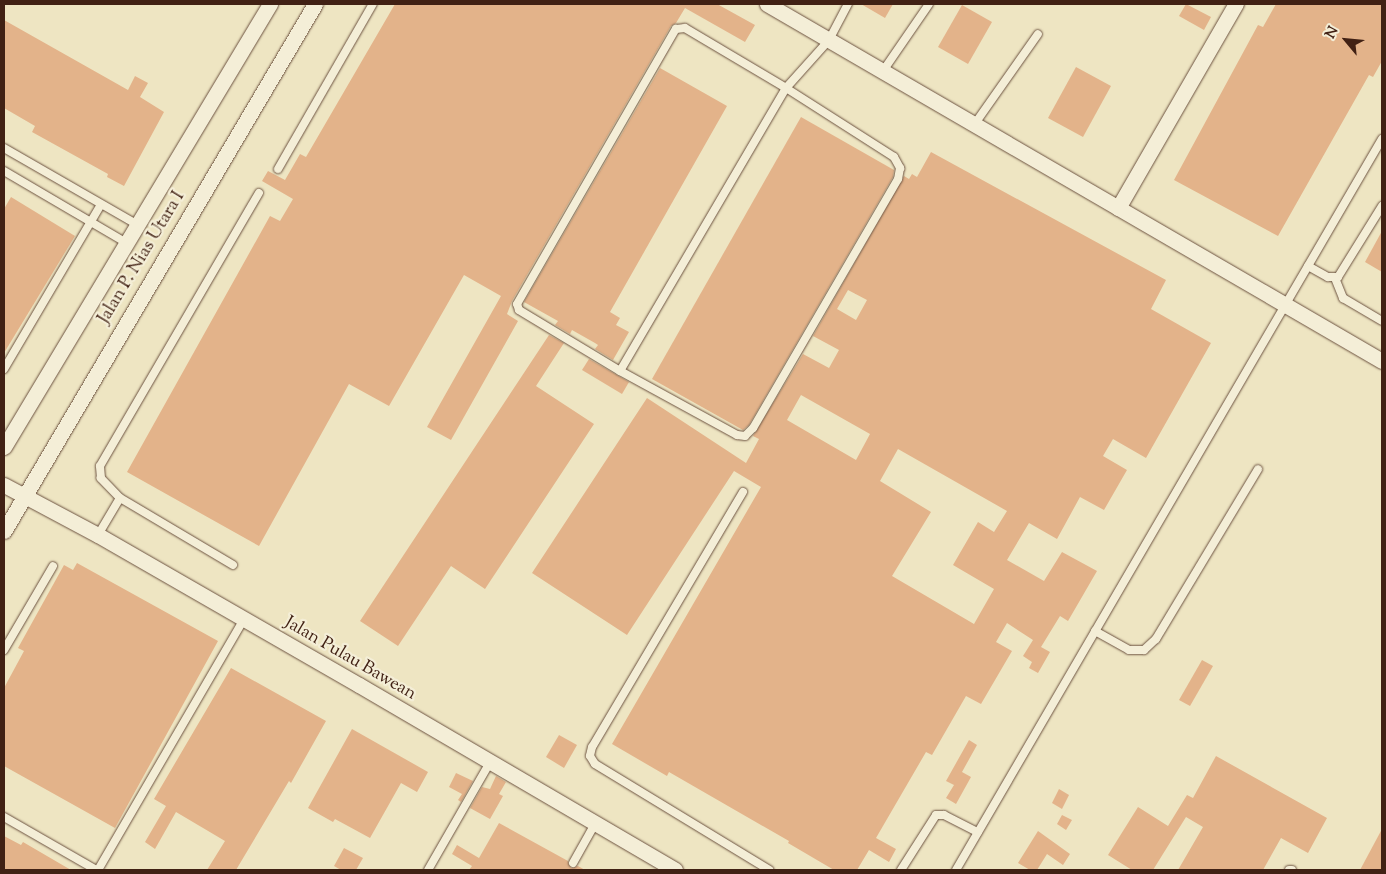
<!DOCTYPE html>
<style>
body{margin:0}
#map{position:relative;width:1386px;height:874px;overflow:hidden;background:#eee5c2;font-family:"Sorts Mill Goudy",serif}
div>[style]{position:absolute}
.building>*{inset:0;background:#e3b38a}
.roads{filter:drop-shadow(0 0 1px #6c5240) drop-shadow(0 0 1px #6c5240)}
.lane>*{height:8px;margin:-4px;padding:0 4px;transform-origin:4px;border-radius:4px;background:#f4eed7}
.street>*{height:15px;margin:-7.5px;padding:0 7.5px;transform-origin:7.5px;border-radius:7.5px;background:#f4eed7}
span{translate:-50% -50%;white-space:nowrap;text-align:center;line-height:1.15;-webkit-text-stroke:4.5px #f4eed7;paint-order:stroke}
.street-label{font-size:18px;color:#412114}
.frame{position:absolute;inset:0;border:5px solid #412114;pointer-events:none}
.north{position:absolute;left:1321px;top:15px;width:50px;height:50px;-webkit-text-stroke:4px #f4eed7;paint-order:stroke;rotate:298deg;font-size:14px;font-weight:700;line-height:20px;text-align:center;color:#412114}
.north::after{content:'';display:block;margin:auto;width:18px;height:22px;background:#412114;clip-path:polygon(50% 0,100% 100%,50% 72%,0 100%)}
</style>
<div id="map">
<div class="building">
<i style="clip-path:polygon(395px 4px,717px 4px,755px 25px,745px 42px,685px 8px,676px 23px,671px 26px,512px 301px,507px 314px,518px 321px,451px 440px,427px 427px,501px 296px,464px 275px,389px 406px,349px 384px,259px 546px,127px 472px,270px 216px,280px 221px,293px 199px,262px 181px,268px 171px,285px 180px,300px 154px,306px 157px)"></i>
<i style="clip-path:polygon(861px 4px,893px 4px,885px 18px)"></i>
<i style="clip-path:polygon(1186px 4px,1211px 17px,1204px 30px,1179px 16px)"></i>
<i style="clip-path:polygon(1276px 4px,1382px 4px,1382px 61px,1373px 77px,1369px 75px,1278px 236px,1174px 180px,1258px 25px,1263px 27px)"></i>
<i style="clip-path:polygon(962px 5px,992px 22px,968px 64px,938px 47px)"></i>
<i style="clip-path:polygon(4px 20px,128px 90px,135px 76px,148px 83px,140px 97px,164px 112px,124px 186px,107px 177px,108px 174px,32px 132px,35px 126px,4px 108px)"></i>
<i style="clip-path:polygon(1076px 67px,1111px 86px,1083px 137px,1048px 118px)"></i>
<i style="clip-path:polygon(660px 68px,727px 106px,610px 312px,620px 318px,616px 325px,629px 332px,613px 360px,595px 349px,598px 345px,595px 343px,572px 330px,570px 334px,555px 325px,558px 321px,524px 302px)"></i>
<i style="clip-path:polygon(801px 117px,894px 170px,893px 177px,749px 425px,743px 430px,652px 379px)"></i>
<i style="clip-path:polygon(evenodd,931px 152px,1166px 280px,1151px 309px,1211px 343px,1146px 458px,1113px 439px,1103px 456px,1127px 470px,1104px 510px,1080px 497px,1057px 539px,1029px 523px,1007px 560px,1044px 581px,1062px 552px,1097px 571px,1068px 621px,1060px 616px,1041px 647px,1050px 652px,1038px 673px,1029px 668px,1032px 662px,1023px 656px,1033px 640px,1007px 623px,996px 642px,1012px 651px,981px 704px,966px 696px,932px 755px,926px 752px,876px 838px,896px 849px,889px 862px,869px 850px,857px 870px,834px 870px,788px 843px,789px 841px,669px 772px,667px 776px,612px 744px,761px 487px,734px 471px,627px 635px,532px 573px,647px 398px,746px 463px,759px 439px,753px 436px,803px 354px,829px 368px,839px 350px,813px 336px,904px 176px,909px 179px,912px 174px,917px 177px,931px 152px,848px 290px,867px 300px,856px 320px,837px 309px,848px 290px,931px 152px,801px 395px,870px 434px,856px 460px,787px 420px,801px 395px,931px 152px,898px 449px,1007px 511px,994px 532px,978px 522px,953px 565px,994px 589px,974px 624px,892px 576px,931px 512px,880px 481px,898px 449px)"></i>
<i style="clip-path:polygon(11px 197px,75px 236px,4px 353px,4px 209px)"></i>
<i style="clip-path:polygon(1382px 231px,1382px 272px,1365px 262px)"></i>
<i style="clip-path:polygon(549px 335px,564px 343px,536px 386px,594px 424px,485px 589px,451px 566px,398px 646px,360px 621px)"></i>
<i style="clip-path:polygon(589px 359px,629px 382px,622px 394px,582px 370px)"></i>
<i style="clip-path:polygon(77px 563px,218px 641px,115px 828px,4px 766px,4px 688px,24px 651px,18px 648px,64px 565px,73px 570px)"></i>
<i style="clip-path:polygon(1202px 660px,1213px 666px,1190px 706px,1179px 700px)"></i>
<i style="clip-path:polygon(231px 668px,326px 721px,291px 783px,289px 781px,236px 870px,207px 870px,225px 841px,176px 812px,155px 849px,145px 842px,166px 806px,154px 799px)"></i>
<i style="clip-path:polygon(352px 729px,428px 772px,417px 792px,401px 783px,370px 838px,335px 819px,333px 822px,308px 808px)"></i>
<i style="clip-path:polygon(559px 735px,577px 745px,564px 768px,546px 757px)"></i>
<i style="clip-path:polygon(969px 740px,977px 745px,962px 772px,971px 777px,956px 804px,946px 798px,954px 785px,946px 781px)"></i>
<i style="clip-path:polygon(1216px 756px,1327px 818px,1308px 853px,1281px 838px,1263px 870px,1178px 870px,1203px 827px,1186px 817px,1153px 870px,1132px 870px,1108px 855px,1138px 807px,1168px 826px,1187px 795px,1193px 798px)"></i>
<i style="clip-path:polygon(456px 773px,473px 781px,461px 802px,458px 800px,462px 794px,449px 787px)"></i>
<i style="clip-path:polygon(496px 776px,506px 782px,499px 794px,503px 796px,490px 819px,470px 808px,482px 787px,490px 789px)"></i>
<i style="clip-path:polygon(1059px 789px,1069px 795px,1062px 809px,1052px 803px)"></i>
<i style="clip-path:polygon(1062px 815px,1072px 820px,1066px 830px,1057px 824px)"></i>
<i style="clip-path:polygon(499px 823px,568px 861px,571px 868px,578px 866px,585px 870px,469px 870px,472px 866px,452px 854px,457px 845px,479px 858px)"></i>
<i style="clip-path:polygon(1382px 829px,1382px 870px,1360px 870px)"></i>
<i style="clip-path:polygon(1038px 831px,1070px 854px,1063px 865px,1047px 854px,1037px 870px,1030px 870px,1018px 863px)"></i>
<i style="clip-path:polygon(4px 836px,21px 845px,23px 842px,71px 870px,4px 870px)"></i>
<i style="clip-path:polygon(344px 848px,363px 858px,356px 870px,341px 870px,334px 866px)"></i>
</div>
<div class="roads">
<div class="lane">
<i style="left:883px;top:71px;width:81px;rotate:-55.5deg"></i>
<i style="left:974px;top:125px;width:111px;rotate:-54.9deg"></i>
<i style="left:4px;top:148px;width:155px;rotate:29.9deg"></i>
<i style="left:278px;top:169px;width:190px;rotate:-60.1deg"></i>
<i style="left:4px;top:171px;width:140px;rotate:30.4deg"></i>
<i style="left:1308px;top:266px;width:23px;rotate:29deg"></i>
<i style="left:1328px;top:277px;width:10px"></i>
<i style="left:1338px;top:277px;width:84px;rotate:-58.2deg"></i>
<i style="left:1335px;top:278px;width:22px;rotate:68deg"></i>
<i style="left:1343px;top:298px;width:45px;rotate:30.5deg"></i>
<i style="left:4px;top:369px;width:191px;rotate:-59.5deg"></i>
<i style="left:620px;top:371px;width:118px;rotate:-148.9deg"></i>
<i style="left:519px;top:310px;width:6px;rotate:-108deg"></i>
<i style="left:517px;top:304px;width:318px;rotate:-60deg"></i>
<i style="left:676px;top:29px;width:9px;rotate:-6deg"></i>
<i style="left:685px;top:28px;width:117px;rotate:30.7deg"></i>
<i style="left:786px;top:88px;width:128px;rotate:32.6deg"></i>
<i style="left:894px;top:157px;width:13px;rotate:61deg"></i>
<i style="left:900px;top:168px;width:11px;rotate:100deg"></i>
<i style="left:898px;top:179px;width:288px;rotate:120.2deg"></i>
<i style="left:753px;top:428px;width:11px;rotate:135deg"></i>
<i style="left:745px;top:436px;width:8px;rotate:-173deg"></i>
<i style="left:737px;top:435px;width:133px;rotate:-151.3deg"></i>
<i style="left:620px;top:371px;width:328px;rotate:-59.6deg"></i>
<i style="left:786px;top:88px;width:64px;rotate:-48.1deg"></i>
<i style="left:829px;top:40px;width:41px;rotate:-62.2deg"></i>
<i style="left:743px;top:492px;width:296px;rotate:120.6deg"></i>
<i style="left:592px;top:747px;width:9px;rotate:103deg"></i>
<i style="left:590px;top:756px;width:9px;rotate:58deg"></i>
<i style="left:595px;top:764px;width:204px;rotate:31.3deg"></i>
<i style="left:98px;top:535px;width:43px;rotate:-59.3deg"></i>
<i style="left:233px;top:565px;width:131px;rotate:-149.3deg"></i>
<i style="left:120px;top:498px;width:28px;rotate:-134deg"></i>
<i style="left:101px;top:478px;width:12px;rotate:-95deg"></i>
<i style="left:100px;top:466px;width:316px;rotate:-59.8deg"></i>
<i style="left:1095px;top:631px;width:39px;rotate:29deg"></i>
<i style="left:1129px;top:650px;width:15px"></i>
<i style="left:1144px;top:650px;width:16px;rotate:-43deg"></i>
<i style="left:1156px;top:639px;width:198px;rotate:-59deg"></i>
<i style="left:4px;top:650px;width:97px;rotate:-59.7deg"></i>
<i style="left:4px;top:817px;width:106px;rotate:29.9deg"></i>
<i style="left:573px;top:863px;width:47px;rotate:-60.7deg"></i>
<i style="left:98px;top:870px;width:290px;rotate:-59.8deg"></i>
<i style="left:428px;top:870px;width:125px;rotate:-60.1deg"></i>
<i style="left:901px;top:870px;width:65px;rotate:-57.5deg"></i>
<i style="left:936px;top:815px;width:8px"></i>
<i style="left:944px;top:815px;width:38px;rotate:27deg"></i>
<i style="left:956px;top:870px;width:846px;rotate:-59.77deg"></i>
<i style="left:1289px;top:870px;width:3px"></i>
</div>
<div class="street">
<i style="left:767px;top:4px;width:711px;rotate:30.13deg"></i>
<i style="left:1118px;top:208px;width:236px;rotate:-60deg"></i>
<i style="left:4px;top:447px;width:517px;rotate:-59.02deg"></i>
<i style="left:4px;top:485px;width:106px;rotate:28deg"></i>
<i style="left:98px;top:535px;width:301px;rotate:29.9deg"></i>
<i style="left:359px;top:685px;width:366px;rotate:30.3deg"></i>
<i style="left:4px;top:531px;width:612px;rotate:-59.45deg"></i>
</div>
</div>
<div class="street-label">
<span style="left:142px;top:258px;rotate:-59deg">Jalan P. Nias Utara I</span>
<span style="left:350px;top:659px;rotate:30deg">Jalan Pulau Bawean</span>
</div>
<div class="frame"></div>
<div class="north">N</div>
</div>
